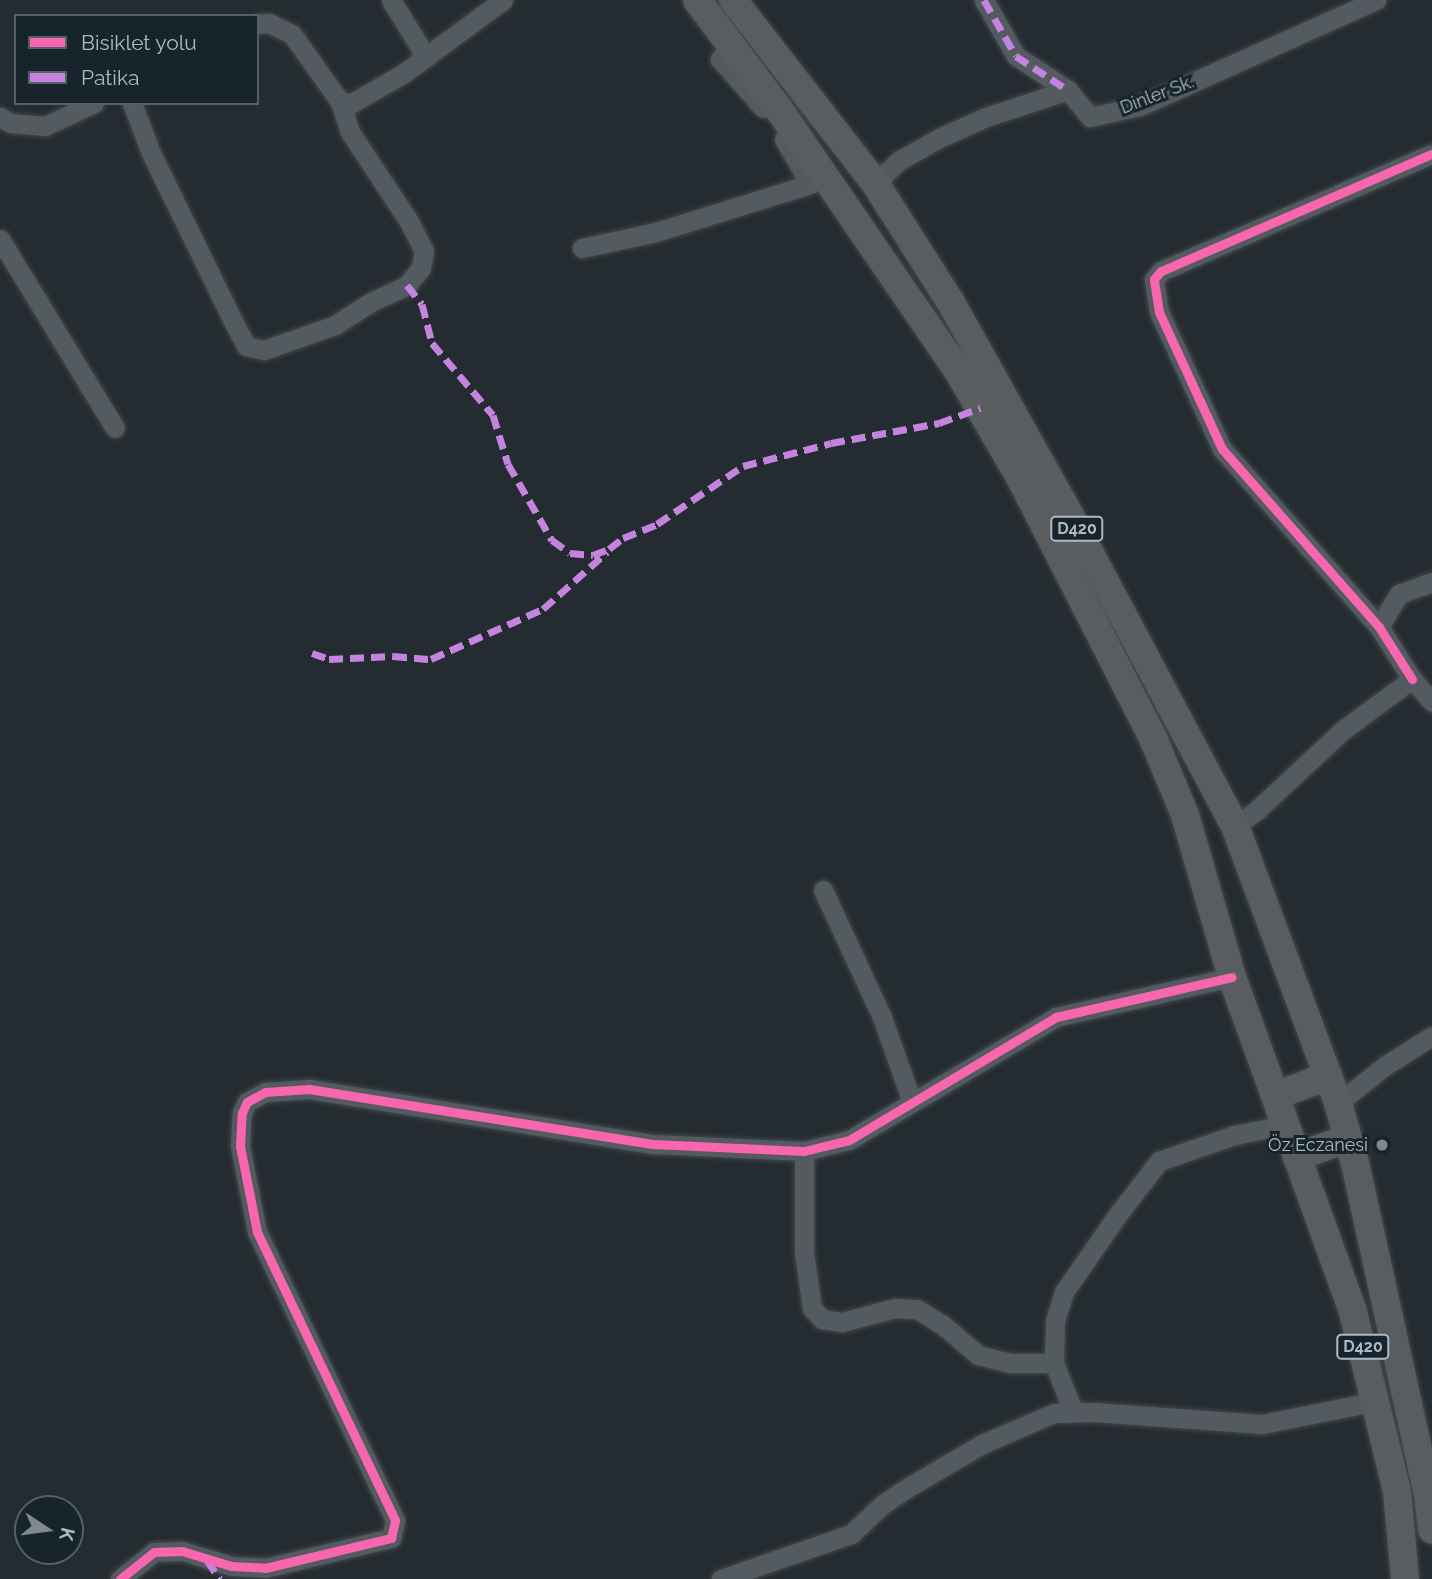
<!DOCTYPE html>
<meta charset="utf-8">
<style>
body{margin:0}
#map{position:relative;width:1432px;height:1579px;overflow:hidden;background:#252c31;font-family:Raleway,sans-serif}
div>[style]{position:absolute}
.roads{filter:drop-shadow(0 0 2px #42484c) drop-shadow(0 0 2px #42484c)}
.minor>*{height:19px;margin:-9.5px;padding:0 9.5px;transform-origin:9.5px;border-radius:9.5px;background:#545b60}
.highway>*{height:28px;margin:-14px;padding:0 14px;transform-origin:14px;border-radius:14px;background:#5a5d60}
.quiet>*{height:7px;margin-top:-3.5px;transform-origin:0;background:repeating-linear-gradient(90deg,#c483df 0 14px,transparent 0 21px)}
.cycleway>*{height:9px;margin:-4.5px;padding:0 4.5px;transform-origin:4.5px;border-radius:4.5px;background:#f766af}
.dots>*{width:19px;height:19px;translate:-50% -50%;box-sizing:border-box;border:4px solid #18242c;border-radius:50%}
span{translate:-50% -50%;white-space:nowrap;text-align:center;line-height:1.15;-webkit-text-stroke:6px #18242c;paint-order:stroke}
.shield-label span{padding:2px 5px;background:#18242c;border:2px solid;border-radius:5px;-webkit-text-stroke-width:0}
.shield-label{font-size:16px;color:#adbac5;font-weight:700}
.street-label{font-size:18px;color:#adbac5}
.poi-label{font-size:18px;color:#adbac5}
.right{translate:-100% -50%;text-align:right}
.legend{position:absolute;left:14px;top:14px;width:245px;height:91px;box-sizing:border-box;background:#18242c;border:2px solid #546069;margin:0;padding:9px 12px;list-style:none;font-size:21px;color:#adbac5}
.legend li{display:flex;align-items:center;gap:14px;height:35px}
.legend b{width:35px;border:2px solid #546069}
.north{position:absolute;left:14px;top:1495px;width:70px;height:70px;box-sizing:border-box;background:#18242c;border:2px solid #546069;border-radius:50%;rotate:103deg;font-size:19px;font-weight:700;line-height:28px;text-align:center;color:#adbac5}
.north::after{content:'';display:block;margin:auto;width:24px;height:32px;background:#7d8891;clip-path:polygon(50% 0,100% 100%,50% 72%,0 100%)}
</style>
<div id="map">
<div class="roads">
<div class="minor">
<i style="left:391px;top:0;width:67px;rotate:58.4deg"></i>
<i style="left:984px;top:0;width:64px;rotate:60.3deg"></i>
<i style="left:1016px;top:56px;width:62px;rotate:33.2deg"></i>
<i style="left:1068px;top:90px;width:35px;rotate:51deg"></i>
<i style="left:1090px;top:117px;width:51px;rotate:-12.4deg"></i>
<i style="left:1140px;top:106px;width:259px;rotate:-24.2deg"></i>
<i style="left:257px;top:24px;width:12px;rotate:-5deg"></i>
<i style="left:269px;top:23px;width:25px;rotate:26deg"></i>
<i style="left:292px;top:34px;width:83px;rotate:54.8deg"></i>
<i style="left:340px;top:102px;width:12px;rotate:5deg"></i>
<i style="left:352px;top:103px;width:60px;rotate:-30deg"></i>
<i style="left:404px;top:73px;width:123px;rotate:-36.4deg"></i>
<i style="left:732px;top:46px;width:18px;rotate:133deg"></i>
<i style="left:720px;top:59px;width:65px;rotate:48.7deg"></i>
<i style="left:132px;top:103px;width:53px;rotate:69.2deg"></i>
<i style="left:151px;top:153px;width:191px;rotate:64deg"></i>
<i style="left:235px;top:325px;width:24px;rotate:62deg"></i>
<i style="left:246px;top:346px;width:18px;rotate:13deg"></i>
<i style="left:264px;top:350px;width:75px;rotate:-19.4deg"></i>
<i style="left:335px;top:325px;width:43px;rotate:-32.6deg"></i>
<i style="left:371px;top:302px;width:40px;rotate:-25deg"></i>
<i style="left:407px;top:285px;width:22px;rotate:-51deg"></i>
<i style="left:421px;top:268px;width:17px;rotate:-80deg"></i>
<i style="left:424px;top:251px;width:31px;rotate:-117deg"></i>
<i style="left:410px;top:223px;width:109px;rotate:-123.4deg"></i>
<i style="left:350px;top:132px;width:32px;rotate:-108deg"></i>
<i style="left:0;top:117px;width:13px;rotate:29deg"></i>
<i style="left:11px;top:123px;width:34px;rotate:5deg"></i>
<i style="left:45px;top:126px;width:54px;rotate:-25.1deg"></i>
<i style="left:875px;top:183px;width:34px;rotate:-43deg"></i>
<i style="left:900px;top:160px;width:45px;rotate:-29.4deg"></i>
<i style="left:939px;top:138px;width:51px;rotate:-24.1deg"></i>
<i style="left:986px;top:117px;width:86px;rotate:-18.2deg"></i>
<i style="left:0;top:239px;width:221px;rotate:58.7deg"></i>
<i style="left:582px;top:248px;width:76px;rotate:-12.2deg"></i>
<i style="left:656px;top:232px;width:161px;rotate:-17.3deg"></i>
<i style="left:810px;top:184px;width:52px;rotate:-120deg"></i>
<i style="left:1379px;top:627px;width:39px;rotate:-59deg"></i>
<i style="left:1399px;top:594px;width:35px;rotate:-20deg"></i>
<i style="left:1412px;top:679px;width:62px;rotate:-122.4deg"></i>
<i style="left:1379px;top:627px;width:237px;rotate:-131.4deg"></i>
<i style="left:1222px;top:449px;width:151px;rotate:-114.7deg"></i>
<i style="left:1159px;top:312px;width:33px;rotate:-99deg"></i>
<i style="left:1154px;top:279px;width:11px;rotate:-49deg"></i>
<i style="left:1161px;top:271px;width:295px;rotate:-23.4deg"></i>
<i style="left:1235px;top:826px;width:29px;rotate:-36deg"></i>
<i style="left:1258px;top:809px;width:116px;rotate:-42.9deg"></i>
<i style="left:1343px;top:730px;width:86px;rotate:-36.5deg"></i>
<i style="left:1412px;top:679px;width:30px;rotate:49deg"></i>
<i style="left:823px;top:890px;width:140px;rotate:65.1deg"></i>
<i style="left:882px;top:1017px;width:90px;rotate:70.6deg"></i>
<i style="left:1338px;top:1103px;width:61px;rotate:-38.4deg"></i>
<i style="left:1386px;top:1065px;width:54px;rotate:-32.2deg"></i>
<i style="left:804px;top:1151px;width:101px;rotate:90deg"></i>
<i style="left:804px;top:1252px;width:57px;rotate:81.9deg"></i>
<i style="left:812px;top:1308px;width:15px;rotate:48deg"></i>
<i style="left:822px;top:1319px;width:20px;rotate:9deg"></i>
<i style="left:842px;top:1322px;width:55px;rotate:-14.8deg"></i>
<i style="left:895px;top:1308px;width:22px;rotate:3deg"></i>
<i style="left:917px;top:1309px;width:31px;rotate:32deg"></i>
<i style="left:943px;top:1325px;width:46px;rotate:40.6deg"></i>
<i style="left:978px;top:1355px;width:33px;rotate:14deg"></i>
<i style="left:1010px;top:1363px;width:44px"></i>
<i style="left:1073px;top:1411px;width:52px;rotate:-111.6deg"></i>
<i style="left:1054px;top:1363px;width:42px;rotate:-88.6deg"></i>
<i style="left:1055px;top:1321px;width:30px;rotate:-73deg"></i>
<i style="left:1064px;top:1292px;width:96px;rotate:-55.2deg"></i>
<i style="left:1119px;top:1213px;width:66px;rotate:-52.4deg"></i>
<i style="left:1159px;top:1161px;width:80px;rotate:-18.9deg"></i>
<i style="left:1235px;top:1135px;width:50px;rotate:-11.5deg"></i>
<i style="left:120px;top:1579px;width:43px;rotate:-38.5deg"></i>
<i style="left:154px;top:1552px;width:28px;rotate:-2deg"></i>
<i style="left:182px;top:1551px;width:51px;rotate:17deg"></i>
<i style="left:231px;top:1566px;width:34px;rotate:3deg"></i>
<i style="left:265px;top:1568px;width:130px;rotate:-13.4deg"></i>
<i style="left:391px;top:1538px;width:18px;rotate:-77deg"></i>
<i style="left:395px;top:1520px;width:319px;rotate:-115.6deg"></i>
<i style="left:257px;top:1232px;width:88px;rotate:-101.2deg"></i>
<i style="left:240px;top:1146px;width:33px;rotate:-87deg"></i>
<i style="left:242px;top:1113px;width:12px;rotate:-66deg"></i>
<i style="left:247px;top:1102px;width:21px;rotate:-29deg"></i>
<i style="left:265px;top:1092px;width:44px;rotate:-3.9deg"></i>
<i style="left:309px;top:1089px;width:348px;rotate:9.1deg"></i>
<i style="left:653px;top:1144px;width:151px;rotate:2.7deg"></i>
<i style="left:804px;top:1151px;width:46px;rotate:-13.7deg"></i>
<i style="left:849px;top:1140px;width:241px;rotate:-30.7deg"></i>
<i style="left:1056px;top:1017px;width:180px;rotate:-12.8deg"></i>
<i style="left:721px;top:1579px;width:138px;rotate:-19.1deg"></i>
<i style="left:851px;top:1534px;width:44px;rotate:-43.2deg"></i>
<i style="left:883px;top:1504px;width:29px;rotate:-34deg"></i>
<i style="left:907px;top:1488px;width:87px;rotate:-30.4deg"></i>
<i style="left:982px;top:1444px;width:78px;rotate:-23.3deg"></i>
<i style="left:1054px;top:1413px;width:40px;rotate:-1.4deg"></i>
<i style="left:1094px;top:1412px;width:168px;rotate:4.1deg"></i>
<i style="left:1262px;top:1424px;width:117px;rotate:-11.3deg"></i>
</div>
<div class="highway">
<i style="left:697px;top:0;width:135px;rotate:53.1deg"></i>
<i style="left:778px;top:108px;width:316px;rotate:55.6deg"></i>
<i style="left:957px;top:369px;width:127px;rotate:59.8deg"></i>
<i style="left:1021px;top:479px;width:291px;rotate:63deg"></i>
<i style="left:1153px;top:738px;width:83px;rotate:67.4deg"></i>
<i style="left:1185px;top:815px;width:169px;rotate:73.8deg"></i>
<i style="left:1232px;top:977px;width:352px;rotate:70.1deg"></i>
<i style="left:1352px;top:1308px;width:188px;rotate:76.2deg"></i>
<i style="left:1397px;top:1491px;width:88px;rotate:84.8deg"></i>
<i style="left:733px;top:0;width:232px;rotate:52.2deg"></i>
<i style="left:875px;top:183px;width:140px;rotate:57.6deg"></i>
<i style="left:950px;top:301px;width:246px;rotate:60.8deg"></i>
<i style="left:1070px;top:516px;width:351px;rotate:62deg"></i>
<i style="left:1235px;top:826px;width:296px;rotate:69.6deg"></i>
<i style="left:1338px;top:1103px;width:62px;rotate:74.2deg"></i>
<i style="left:1355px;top:1163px;width:340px;rotate:77.6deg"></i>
<i style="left:1428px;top:1495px;width:35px;rotate:83deg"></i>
<i style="left:1275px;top:1096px;width:57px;rotate:-20.7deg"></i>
<i style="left:1297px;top:1157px;width:54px;rotate:-20.4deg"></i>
</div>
</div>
<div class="quiet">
<i style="left:984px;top:0;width:64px;rotate:60.3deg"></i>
<i style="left:1016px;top:56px;width:62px;rotate:33.2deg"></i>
<i style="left:407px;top:285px;width:24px;rotate:52deg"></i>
<i style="left:422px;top:304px;width:40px;rotate:75.6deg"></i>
<i style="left:432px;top:343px;width:94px;rotate:49.7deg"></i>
<i style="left:493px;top:415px;width:51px;rotate:73deg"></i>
<i style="left:508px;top:464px;width:88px;rotate:59.9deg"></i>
<i style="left:552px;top:540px;width:22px;rotate:36deg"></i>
<i style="left:570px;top:553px;width:23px;rotate:5deg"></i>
<i style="left:593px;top:555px;width:17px;rotate:-21deg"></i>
<i style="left:609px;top:549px;width:18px;rotate:-38deg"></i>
<i style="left:623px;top:538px;width:37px;rotate:-22deg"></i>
<i style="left:657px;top:524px;width:104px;rotate:-34deg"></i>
<i style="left:743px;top:466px;width:91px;rotate:-14.6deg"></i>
<i style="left:831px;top:443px;width:110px;rotate:-10.5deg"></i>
<i style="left:939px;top:423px;width:44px;rotate:-20.1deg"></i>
<i style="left:312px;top:653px;width:18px;rotate:19deg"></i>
<i style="left:329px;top:659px;width:64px;rotate:-2.7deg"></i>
<i style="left:393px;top:656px;width:38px;rotate:5deg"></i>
<i style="left:431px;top:659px;width:123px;rotate:-24.1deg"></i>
<i style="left:543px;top:609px;width:86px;rotate:-41.7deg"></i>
<i style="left:207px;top:1560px;width:23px;rotate:56deg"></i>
</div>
<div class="cycleway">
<i style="left:1412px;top:679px;width:62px;rotate:-122.4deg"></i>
<i style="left:1379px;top:627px;width:237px;rotate:-131.4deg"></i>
<i style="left:1222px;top:449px;width:151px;rotate:-114.7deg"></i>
<i style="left:1159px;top:312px;width:33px;rotate:-99deg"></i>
<i style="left:1154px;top:279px;width:11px;rotate:-49deg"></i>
<i style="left:1161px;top:271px;width:295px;rotate:-23.4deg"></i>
<i style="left:120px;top:1579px;width:43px;rotate:-38.5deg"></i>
<i style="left:154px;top:1552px;width:28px;rotate:-2deg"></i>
<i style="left:182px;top:1551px;width:51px;rotate:17deg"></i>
<i style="left:231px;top:1566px;width:34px;rotate:3deg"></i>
<i style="left:265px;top:1568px;width:130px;rotate:-13.4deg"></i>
<i style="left:391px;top:1538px;width:18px;rotate:-77deg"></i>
<i style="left:395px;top:1520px;width:319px;rotate:-115.6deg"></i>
<i style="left:257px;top:1232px;width:88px;rotate:-101.2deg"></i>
<i style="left:240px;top:1146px;width:33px;rotate:-87deg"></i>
<i style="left:242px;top:1113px;width:12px;rotate:-66deg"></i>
<i style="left:247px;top:1102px;width:21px;rotate:-29deg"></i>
<i style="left:265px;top:1092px;width:44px;rotate:-3.9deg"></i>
<i style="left:309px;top:1089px;width:348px;rotate:9.1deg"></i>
<i style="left:653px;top:1144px;width:151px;rotate:2.7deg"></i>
<i style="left:804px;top:1151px;width:46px;rotate:-13.7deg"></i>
<i style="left:849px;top:1140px;width:241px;rotate:-30.7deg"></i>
<i style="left:1056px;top:1017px;width:180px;rotate:-12.8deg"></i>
</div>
<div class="dots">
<i style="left:1382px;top:1145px;background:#7d8891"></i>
</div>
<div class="shield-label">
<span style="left:1077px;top:529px">D420</span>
<span style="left:1363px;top:1347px">D420</span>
</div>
<div class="street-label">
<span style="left:1157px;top:95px;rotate:-21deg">Dinler Sk.</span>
</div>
<div class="poi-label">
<span class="right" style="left:1368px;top:1145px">Öz Eczanesi</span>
</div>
<ul class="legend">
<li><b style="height:9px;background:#f766af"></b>Bisiklet yolu</li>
<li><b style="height:9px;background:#c483df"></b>Patika</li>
</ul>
<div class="north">K</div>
</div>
